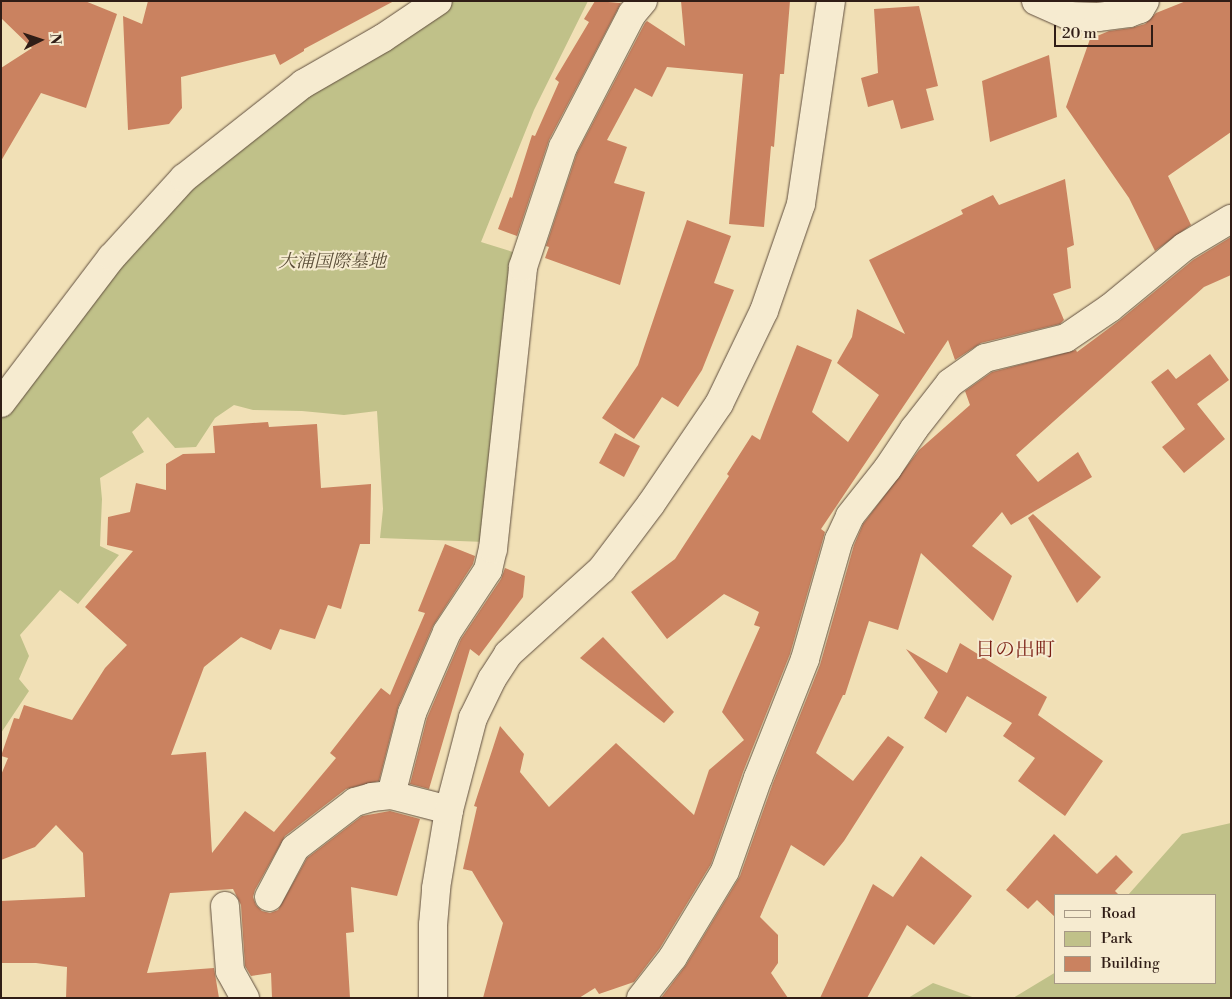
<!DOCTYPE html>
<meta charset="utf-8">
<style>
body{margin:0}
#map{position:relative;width:1232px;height:999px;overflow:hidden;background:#f1e0b6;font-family:"Libre Bodoni","Noto Serif JP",serif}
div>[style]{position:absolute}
.green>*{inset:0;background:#c0c189}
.building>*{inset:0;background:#ca8260}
.roads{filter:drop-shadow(0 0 1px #604e3e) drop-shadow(0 0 1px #604e3e)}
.minor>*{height:28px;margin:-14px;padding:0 14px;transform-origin:14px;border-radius:14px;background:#f6ebd0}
span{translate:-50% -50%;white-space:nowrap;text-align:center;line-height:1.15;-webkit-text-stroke:4px #f6ebd0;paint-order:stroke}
.park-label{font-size:18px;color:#5b4e38;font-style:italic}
.quarter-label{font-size:20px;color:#7a1f14}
.frame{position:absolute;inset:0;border:2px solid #301d16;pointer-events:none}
.legend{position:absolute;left:1054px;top:894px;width:162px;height:90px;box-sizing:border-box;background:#f6ebd0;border:1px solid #a79986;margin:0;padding:6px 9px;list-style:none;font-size:15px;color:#301d16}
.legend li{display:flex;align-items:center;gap:10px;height:25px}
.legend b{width:25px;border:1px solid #a79986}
.north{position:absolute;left:15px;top:15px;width:50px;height:50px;-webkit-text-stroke:4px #f6ebd0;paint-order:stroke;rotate:86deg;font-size:14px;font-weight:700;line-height:20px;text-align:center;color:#301d16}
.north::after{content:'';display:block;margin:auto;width:18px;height:22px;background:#301d16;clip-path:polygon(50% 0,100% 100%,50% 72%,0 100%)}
.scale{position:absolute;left:1054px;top:25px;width:99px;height:22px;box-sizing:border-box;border:2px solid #301d16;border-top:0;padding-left:6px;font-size:15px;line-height:18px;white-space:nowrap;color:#301d16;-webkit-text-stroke:4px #f6ebd0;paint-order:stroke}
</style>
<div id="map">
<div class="green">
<i style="clip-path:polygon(449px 1px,588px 1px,534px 110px,481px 242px,516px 253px,485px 542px,380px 538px,383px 509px,377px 411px,344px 415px,302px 411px,253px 410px,234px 405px,215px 418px,196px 447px,175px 448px,148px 417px,132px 432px,144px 452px,100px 478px,102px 499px,100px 546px,119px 555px,78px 604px,60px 590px,20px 635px,29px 656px,19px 679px,29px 691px,1px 733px,1px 417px,50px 349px,183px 188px,305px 90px)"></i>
<i style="clip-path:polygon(1231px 823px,1231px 998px,1013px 998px,1056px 972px,1056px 983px,1216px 983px,1216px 895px,1128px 895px,1182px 834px)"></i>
<i style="clip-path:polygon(933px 983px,975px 998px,908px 998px)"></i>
</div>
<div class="building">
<i style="clip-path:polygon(1px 1px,85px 1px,117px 14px,86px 108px,41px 93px,1px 161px,1px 68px,32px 48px,1px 18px)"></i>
<i style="clip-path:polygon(148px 1px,394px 1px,304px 49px,304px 51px,280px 65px,275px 54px,181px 77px,182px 108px,169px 124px,128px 130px,123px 16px,142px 24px)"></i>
<i style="clip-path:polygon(595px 1px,621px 3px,549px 140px,517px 236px,498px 229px,510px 197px,512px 198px,532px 135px,535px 136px,559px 82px,555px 79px,589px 22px,584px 19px)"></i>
<i style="clip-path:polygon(681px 1px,790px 1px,784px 74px,780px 74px,774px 147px,771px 146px,764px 227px,729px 224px,743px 74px,667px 67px,652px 97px,635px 88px,607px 140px,627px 147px,614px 183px,645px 192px,620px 285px,545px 258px,549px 247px,546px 246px,577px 153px,645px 23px,647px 21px,685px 46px)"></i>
<i style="clip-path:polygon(1186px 1px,1231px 1px,1231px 132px,1168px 176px,1191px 225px,1155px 251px,1129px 198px,1066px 107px,1090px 39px,1109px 31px,1131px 28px,1145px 24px,1156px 13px)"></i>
<i style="clip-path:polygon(919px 6px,938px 86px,926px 89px,934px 120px,901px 129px,893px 100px,868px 107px,861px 78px,878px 73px,874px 9px)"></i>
<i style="clip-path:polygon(1049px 55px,1057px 117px,990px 142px,982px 81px)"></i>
<i style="clip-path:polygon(1065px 179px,1074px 245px,1067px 248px,1071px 288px,1053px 294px,1064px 320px,1060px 324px,981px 343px,955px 360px,948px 340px,821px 529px,825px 532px,790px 654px,743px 772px,711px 864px,660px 948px,634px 982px,599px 994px,595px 988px,579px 998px,483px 998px,503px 923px,472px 871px,463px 869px,477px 807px,474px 806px,500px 726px,524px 754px,520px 772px,549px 807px,616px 743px,694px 815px,709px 770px,744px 740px,722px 712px,760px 627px,754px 625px,759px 612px,724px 594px,667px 639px,631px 592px,675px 559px,729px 476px,727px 474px,752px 435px,760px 440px,797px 345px,832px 360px,812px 412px,848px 442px,879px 395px,837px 363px,852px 337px,857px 309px,905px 334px,869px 260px,963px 214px,961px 210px,993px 195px,999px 205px)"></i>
<i style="clip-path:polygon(687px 220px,731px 236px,714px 283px,734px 290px,702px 370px,678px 407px,662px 397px,634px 439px,602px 418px,638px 365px)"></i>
<i style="clip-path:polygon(1231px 237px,1231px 275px,1204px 287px,1016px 455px,1038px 482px,1078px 452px,1092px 477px,1011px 525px,1002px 512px,972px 546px,1012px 576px,993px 621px,921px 553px,898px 630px,869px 621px,845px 695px,843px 695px,816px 753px,853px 781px,888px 736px,904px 747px,844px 841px,824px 866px,791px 845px,760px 917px,778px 935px,778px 963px,771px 973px,788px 998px,661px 998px,686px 965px,740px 876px,773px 783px,820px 665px,854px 545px,863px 524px,919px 450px,970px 405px,965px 391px,992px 372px,1076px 350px,1077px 352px,1120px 320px,1193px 260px)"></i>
<i style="clip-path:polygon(1210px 354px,1229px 380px,1197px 404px,1225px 439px,1184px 473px,1162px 447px,1185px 429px,1151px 382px,1168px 369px,1176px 379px)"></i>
<i style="clip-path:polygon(268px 422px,269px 427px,317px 424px,321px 488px,371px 484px,370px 544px,360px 544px,341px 609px,328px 605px,315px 639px,280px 629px,271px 650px,241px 637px,204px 667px,171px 755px,206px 752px,212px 853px,245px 811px,274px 832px,336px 758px,330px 753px,381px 688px,390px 695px,425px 613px,418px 611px,445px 544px,475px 556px,473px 564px,433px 626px,398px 707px,379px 781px,346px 789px,285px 836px,255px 890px,253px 897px,256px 905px,262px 911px,270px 913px,278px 910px,307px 858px,362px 816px,390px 811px,420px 819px,397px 896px,351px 887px,354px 932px,346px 933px,350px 998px,272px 998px,271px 973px,251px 976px,245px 966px,241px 905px,233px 889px,170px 893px,147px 973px,214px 968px,219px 998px,66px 998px,67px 967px,36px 963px,1px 963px,1px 901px,85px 897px,83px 853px,56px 825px,35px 847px,1px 860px,1px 775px,8px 758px,1px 756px,14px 718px,19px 719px,24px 705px,72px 720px,105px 668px,127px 645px,85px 607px,133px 551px,107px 545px,108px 517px,130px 512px,136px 483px,166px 490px,166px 464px,183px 454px,215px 453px,213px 426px)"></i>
<i style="clip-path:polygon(615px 433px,640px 446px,624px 477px,599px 463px)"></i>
<i style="clip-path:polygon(1033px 514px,1101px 577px,1077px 603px,1028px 518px)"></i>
<i style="clip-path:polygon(505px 568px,525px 576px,523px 597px,479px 656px,470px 649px,429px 789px,410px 784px,427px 718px,461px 639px,501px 579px)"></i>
<i style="clip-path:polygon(603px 637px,674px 712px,664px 723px,580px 658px)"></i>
<i style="clip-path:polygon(960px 643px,1047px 697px,1038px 715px,1103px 761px,1065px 816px,1018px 781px,1035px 758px,1003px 736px,1012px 723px,967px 696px,946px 733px,924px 718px,938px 692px,906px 649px,947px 673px)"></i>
<i style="clip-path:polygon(1054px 834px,1097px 874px,1116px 855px,1133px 872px,1115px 891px,1119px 895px,1056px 895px,1056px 918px,1037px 900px,1028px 909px,1006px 890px)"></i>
<i style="clip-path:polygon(921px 856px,972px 896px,934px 945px,907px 925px,867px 998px,820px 998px,873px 884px,893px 897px)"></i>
</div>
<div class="roads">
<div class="minor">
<i style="left:1036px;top:1px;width:37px;rotate:24deg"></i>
<i style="left:1070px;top:16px;width:28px;rotate:2deg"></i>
<i style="left:1098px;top:17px;width:31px;rotate:-7deg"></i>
<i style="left:1129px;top:13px;width:12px;rotate:-20deg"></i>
<i style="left:1140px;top:9px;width:9px;rotate:-58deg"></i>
<i style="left:1px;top:403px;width:183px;rotate:-52.8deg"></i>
<i style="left:112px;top:257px;width:107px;rotate:-47.7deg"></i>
<i style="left:184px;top:178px;width:152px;rotate:-38.3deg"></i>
<i style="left:303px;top:84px;width:92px;rotate:-29.9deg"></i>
<i style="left:383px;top:38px;width:66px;rotate:-33.9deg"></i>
<i style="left:391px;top:795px;width:85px;rotate:-75.6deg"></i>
<i style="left:412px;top:713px;width:88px;rotate:-66.6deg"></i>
<i style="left:447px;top:632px;width:74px;rotate:-56.5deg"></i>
<i style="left:488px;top:570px;width:22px;rotate:-77deg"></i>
<i style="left:493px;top:549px;width:284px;rotate:-83.9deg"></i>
<i style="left:523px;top:267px;width:126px;rotate:-71.6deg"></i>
<i style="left:563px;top:147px;width:150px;rotate:-62.6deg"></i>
<i style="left:632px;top:14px;width:17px;rotate:-50deg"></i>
<i style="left:269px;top:897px;width:55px;rotate:-62deg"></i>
<i style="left:295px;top:848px;width:76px;rotate:-37.5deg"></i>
<i style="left:355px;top:802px;width:18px;rotate:-16deg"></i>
<i style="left:372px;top:797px;width:19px;rotate:-6deg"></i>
<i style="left:391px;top:795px;width:60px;rotate:14.5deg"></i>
<i style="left:225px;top:906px;width:65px;rotate:85.6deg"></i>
<i style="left:230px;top:971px;width:31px;rotate:61deg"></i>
<i style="left:433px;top:998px;width:73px;rotate:-90deg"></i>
<i style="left:433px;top:925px;width:37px;rotate:-85deg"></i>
<i style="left:436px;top:888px;width:79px;rotate:-80.5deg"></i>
<i style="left:449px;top:810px;width:95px;rotate:-75.4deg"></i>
<i style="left:473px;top:718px;width:43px;rotate:-64deg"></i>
<i style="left:492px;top:679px;width:30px;rotate:-57deg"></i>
<i style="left:508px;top:654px;width:127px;rotate:-42.1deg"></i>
<i style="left:602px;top:569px;width:81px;rotate:-53deg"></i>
<i style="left:651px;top:504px;width:121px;rotate:-55.8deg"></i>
<i style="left:719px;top:404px;width:103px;rotate:-64.2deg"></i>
<i style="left:764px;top:311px;width:113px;rotate:-70.9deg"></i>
<i style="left:801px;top:204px;width:205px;rotate:-81.6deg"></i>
<i style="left:641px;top:998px;width:52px;rotate:-52deg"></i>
<i style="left:673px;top:957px;width:100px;rotate:-58.8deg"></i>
<i style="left:725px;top:871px;width:99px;rotate:-70.5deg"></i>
<i style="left:758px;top:778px;width:128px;rotate:-68.4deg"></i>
<i style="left:805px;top:659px;width:124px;rotate:-74.1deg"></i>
<i style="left:839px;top:540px;width:26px;rotate:-65deg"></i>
<i style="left:850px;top:516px;width:61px;rotate:-51.6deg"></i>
<i style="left:888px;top:468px;width:47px;rotate:-56.3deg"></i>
<i style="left:914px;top:429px;width:58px;rotate:-52deg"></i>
<i style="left:950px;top:383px;width:43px;rotate:-35.5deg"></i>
<i style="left:985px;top:358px;width:83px;rotate:-13.9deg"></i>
<i style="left:1066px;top:338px;width:53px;rotate:-34.3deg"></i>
<i style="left:1110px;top:308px;width:96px;rotate:-39.5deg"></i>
<i style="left:1184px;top:247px;width:55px;rotate:-30.8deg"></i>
</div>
</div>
<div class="park-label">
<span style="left:332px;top:262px">大浦国際墓地</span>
</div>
<div class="quarter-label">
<span style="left:1015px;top:650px">日の出町</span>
</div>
<div class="frame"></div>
<ul class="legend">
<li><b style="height:6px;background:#f6ebd0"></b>Road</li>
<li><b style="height:14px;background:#c0c189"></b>Park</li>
<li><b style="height:14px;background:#ca8260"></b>Building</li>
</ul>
<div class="north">N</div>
<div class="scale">20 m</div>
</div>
